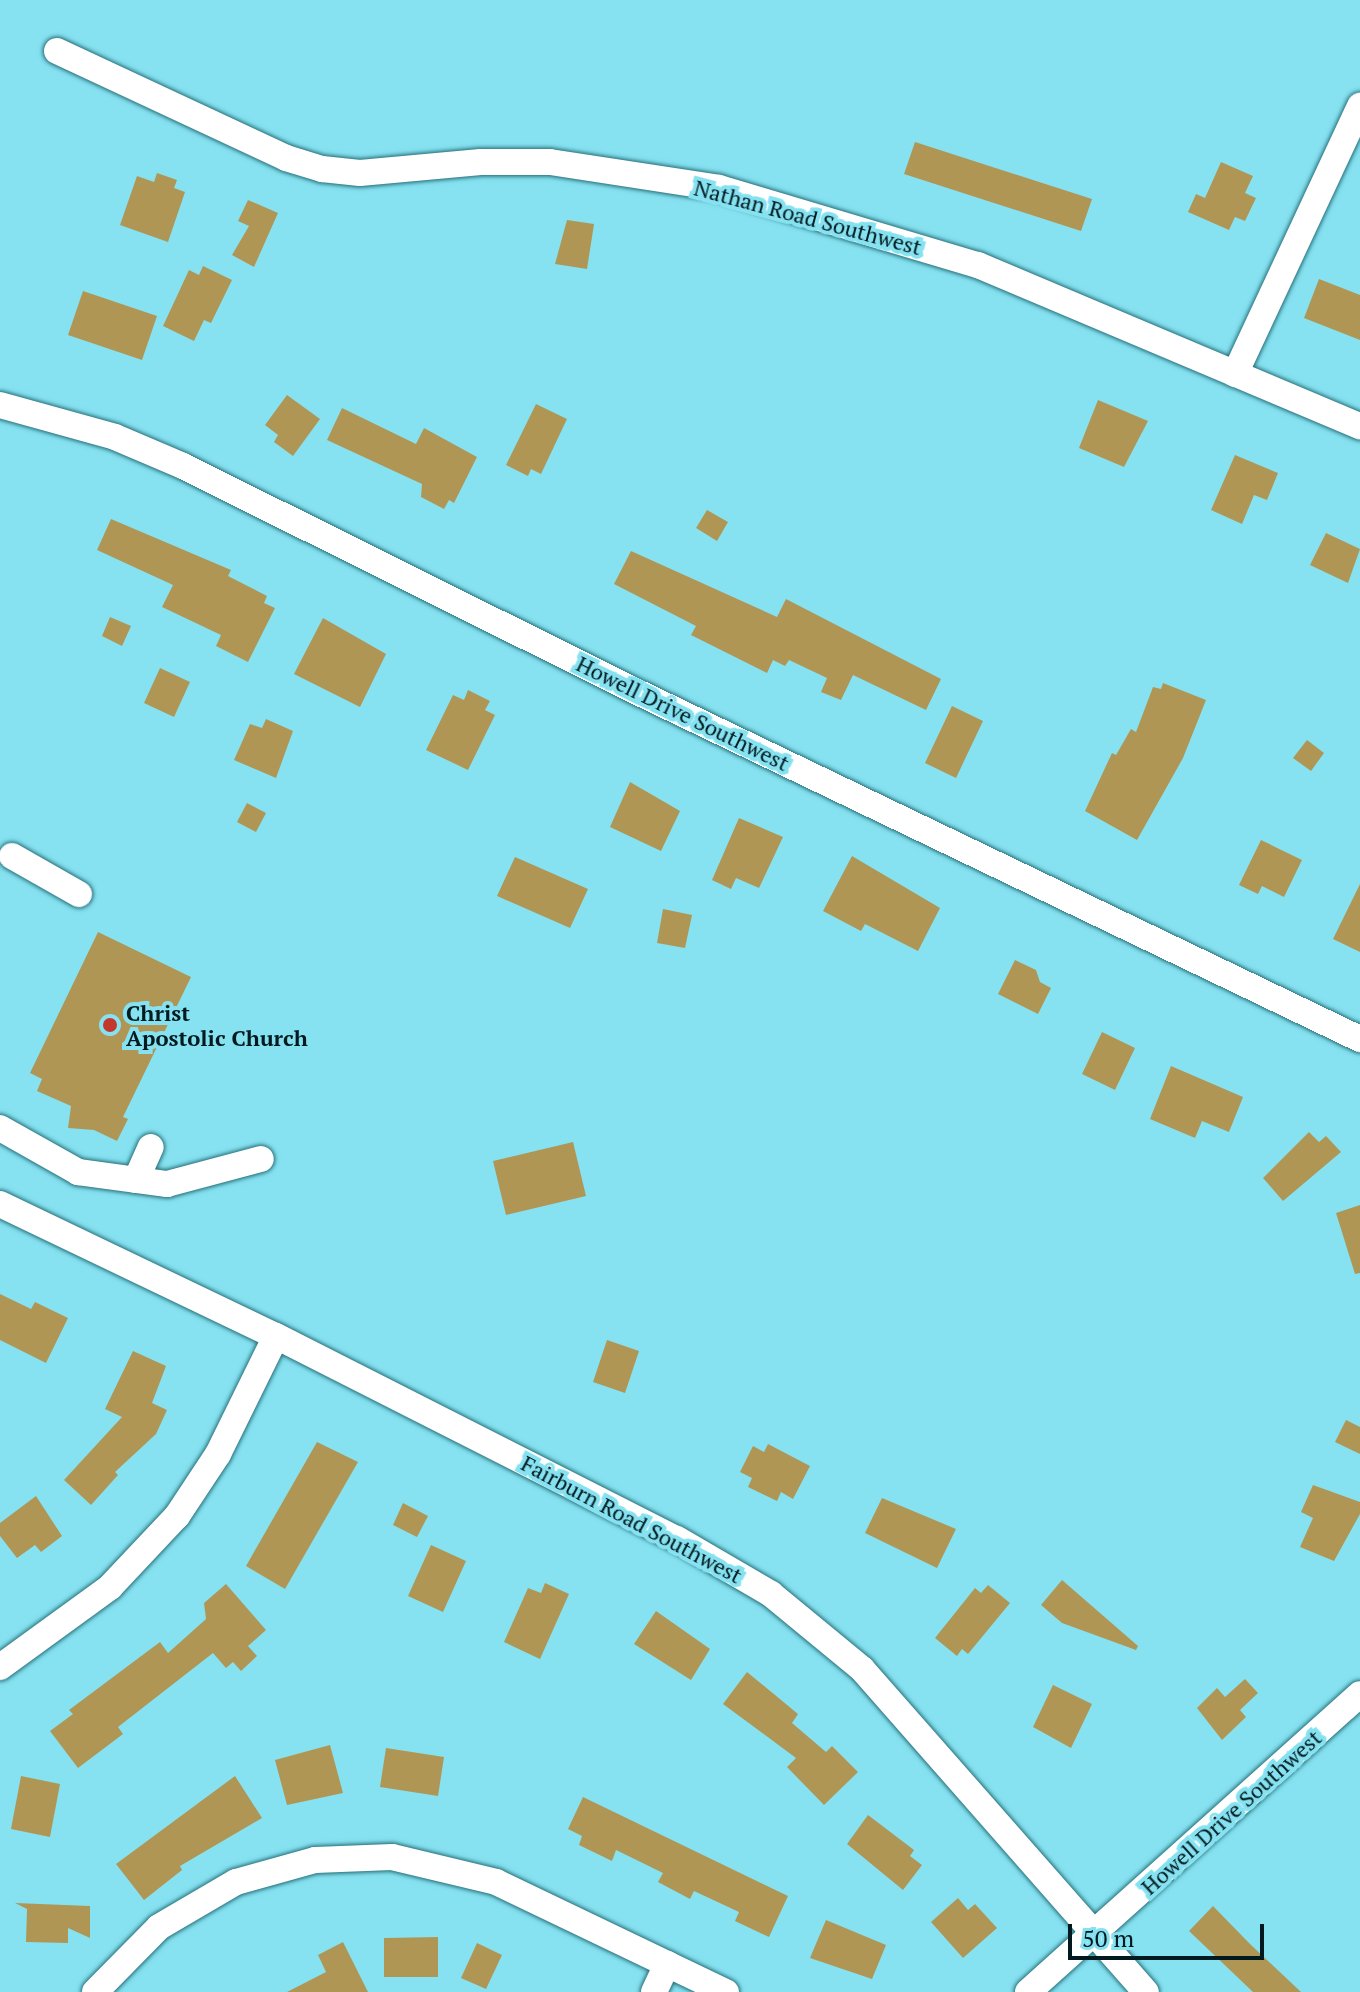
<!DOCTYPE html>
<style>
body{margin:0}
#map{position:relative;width:1360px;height:1992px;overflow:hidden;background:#86e2f1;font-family:"PT Serif",serif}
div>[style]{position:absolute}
.building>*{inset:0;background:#b09655}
.roads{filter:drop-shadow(0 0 2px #27707a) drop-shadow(0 0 2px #27707a)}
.minor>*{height:26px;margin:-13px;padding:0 13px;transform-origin:13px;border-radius:13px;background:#fff}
.dots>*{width:22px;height:22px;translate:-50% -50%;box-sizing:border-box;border:4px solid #86e2f1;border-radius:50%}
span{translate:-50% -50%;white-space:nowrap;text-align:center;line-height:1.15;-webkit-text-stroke:8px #86e2f1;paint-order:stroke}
.street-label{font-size:22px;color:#001a1f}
.poi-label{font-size:22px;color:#001a1f;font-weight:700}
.left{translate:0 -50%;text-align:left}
.scale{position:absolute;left:1068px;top:1924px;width:196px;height:36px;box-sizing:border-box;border:4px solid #001a1f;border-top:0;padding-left:10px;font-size:24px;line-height:28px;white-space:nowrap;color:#001a1f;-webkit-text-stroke:6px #86e2f1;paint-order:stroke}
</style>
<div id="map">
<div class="building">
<i style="clip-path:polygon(915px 142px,1092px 199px,1081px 231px,904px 174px)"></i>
<i style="clip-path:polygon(1221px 162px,1253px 176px,1245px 193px,1256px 198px,1245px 221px,1235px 217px,1229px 230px,1188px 212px,1196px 194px,1205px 198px)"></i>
<i style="clip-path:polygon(157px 173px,177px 180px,174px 188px,185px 192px,168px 242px,120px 225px,137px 176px,154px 182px)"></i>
<i style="clip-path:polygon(248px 200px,278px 213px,254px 267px,232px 255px,249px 226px,238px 221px)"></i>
<i style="clip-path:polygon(567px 220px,594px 224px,587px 269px,555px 264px)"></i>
<i style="clip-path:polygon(203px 266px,232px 280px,211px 323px,204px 320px,194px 341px,163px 326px,189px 270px,199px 275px)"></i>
<i style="clip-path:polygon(1319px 279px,1360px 295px,1360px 340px,1304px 318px)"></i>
<i style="clip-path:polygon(83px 291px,157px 316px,142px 360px,68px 335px)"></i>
<i style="clip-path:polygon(287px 395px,320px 419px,293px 456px,274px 442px,278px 435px,265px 425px)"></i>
<i style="clip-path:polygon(1098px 400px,1148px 421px,1124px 467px,1079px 448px)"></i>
<i style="clip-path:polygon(536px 404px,567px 419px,541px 474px,531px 469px,528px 476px,506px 465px)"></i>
<i style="clip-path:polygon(342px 408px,416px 444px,424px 428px,477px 457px,454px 503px,449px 500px,444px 509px,421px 497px,422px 484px,327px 440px)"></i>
<i style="clip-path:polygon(1235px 455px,1278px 473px,1267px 500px,1254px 495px,1242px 524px,1211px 510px)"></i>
<i style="clip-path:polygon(707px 510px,728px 522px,717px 541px,696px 528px)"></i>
<i style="clip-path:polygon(111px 519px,231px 570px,228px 576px,267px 596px,264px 603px,275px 608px,248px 662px,216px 646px,221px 635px,162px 607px,173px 585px,97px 550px)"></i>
<i style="clip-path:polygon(1326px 533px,1360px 549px,1348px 583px,1310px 565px)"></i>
<i style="clip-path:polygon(631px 551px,777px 617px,786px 599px,941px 679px,926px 710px,853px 675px,841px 700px,821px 692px,827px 678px,789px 660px,785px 666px,773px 660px,767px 673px,691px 635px,696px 626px,614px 584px)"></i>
<i style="clip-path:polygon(110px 617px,131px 626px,122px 646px,102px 636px)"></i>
<i style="clip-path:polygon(323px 618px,386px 654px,360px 707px,294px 674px)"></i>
<i style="clip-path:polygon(160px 668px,190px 682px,174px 717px,144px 703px)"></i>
<i style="clip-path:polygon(1163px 683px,1206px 700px,1183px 758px,1137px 840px,1085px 811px,1112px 753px,1116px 755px,1131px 729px,1136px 732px,1153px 687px,1161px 689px)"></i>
<i style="clip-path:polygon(468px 690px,490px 701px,485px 710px,495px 715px,468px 770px,426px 750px,453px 695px,464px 700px)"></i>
<i style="clip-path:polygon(952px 706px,983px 721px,956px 778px,925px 763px)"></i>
<i style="clip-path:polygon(266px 719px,293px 731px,276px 778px,234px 760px,250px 724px,262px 728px)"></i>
<i style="clip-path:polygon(1307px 740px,1324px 753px,1311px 771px,1293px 758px)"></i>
<i style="clip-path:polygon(630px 782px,680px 811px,661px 851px,610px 827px)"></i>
<i style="clip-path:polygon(247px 803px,266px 813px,256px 832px,237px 822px)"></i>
<i style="clip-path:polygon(739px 818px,783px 837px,759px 888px,736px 878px,731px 889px,712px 880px)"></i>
<i style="clip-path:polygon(1261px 840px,1302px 860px,1284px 897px,1262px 886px,1258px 894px,1239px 885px)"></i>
<i style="clip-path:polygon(852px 856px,940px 908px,918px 951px,865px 924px,861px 931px,823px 911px)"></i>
<i style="clip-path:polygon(515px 857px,588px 889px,570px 928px,497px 896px)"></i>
<i style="clip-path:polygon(1360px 884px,1360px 952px,1333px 939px)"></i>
<i style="clip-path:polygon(663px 909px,692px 915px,685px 948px,657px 943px)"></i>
<i style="clip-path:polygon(98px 932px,191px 977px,123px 1117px,128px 1119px,117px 1141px,94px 1130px,68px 1128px,71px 1106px,37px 1091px,42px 1079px,30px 1073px)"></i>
<i style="clip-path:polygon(1015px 960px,1036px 970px,1040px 982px,1051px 988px,1038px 1014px,998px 994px)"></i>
<i style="clip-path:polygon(1102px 1032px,1135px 1048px,1115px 1090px,1082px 1074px)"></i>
<i style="clip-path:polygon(1171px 1066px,1243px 1097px,1229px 1132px,1202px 1121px,1195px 1138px,1150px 1119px)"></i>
<i style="clip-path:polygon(1309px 1132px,1319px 1142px,1326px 1136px,1341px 1152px,1283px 1201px,1263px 1178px)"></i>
<i style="clip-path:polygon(573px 1142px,586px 1196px,506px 1215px,493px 1161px)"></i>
<i style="clip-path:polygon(1360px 1205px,1360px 1273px,1355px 1274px,1336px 1213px)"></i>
<i style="clip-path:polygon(0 1294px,31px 1309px,35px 1302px,68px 1318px,46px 1363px,0 1340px)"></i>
<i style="clip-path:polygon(607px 1340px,639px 1351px,625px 1393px,593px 1382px)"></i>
<i style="clip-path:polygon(133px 1351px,166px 1366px,152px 1403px,167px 1410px,156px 1434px,115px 1472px,118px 1475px,91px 1505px,64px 1480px,122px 1417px,105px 1409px)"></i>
<i style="clip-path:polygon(1346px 1420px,1360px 1427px,1360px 1454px,1335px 1442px)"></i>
<i style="clip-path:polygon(317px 1442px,358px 1462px,285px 1589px,246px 1566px)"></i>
<i style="clip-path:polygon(768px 1444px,810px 1466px,793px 1499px,781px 1492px,777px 1501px,748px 1487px,752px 1478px,740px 1472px,753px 1446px,764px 1452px)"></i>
<i style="clip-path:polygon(1313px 1485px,1360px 1502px,1360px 1514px,1334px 1561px,1300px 1547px,1313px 1518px,1301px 1512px)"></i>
<i style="clip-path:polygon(36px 1496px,62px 1536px,41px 1552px,35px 1545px,17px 1558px,0 1536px,0 1523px)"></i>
<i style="clip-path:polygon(882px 1498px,956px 1529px,937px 1568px,865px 1533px)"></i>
<i style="clip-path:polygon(403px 1503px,428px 1516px,417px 1537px,393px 1525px)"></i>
<i style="clip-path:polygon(431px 1545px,466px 1561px,443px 1612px,408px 1596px)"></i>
<i style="clip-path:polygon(1062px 1580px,1138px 1646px,1136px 1650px,1062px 1623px,1041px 1605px)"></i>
<i style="clip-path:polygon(545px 1583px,569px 1594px,540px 1659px,504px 1642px,528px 1588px,541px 1593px)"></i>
<i style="clip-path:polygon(226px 1584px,266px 1630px,248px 1646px,257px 1656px,241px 1671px,233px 1662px,226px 1668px,213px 1653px,118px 1727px,123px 1734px,78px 1768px,50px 1731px,73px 1714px,69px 1710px,160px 1642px,168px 1653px,206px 1619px,204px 1603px)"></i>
<i style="clip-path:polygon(988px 1585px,1010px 1603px,968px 1654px,962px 1649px,957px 1656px,935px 1638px,975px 1588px,981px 1593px)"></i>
<i style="clip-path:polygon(656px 1611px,710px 1649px,691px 1680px,634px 1644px)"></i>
<i style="clip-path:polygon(747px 1672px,798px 1714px,792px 1723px,826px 1752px,832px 1746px,858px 1772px,824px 1805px,787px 1767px,796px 1758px,723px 1704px)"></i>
<i style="clip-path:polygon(1245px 1679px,1258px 1693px,1240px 1710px,1246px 1717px,1222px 1740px,1197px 1708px,1217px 1688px,1225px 1697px)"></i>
<i style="clip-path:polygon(1053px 1685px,1092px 1704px,1071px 1748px,1033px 1727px)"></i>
<i style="clip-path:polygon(330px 1745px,343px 1793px,287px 1805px,275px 1760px)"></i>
<i style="clip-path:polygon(386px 1748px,444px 1757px,438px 1796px,380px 1787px)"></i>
<i style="clip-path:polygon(21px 1776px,60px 1784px,50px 1837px,11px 1829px)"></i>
<i style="clip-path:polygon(235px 1776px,262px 1818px,180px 1866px,182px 1870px,144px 1900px,116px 1864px)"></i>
<i style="clip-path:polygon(583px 1797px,788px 1896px,769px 1937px,735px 1921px,739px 1912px,694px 1891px,690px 1899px,658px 1882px,663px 1873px,616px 1850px,612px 1861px,579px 1845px,582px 1836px,568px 1829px)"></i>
<i style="clip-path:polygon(868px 1815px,914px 1850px,910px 1856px,922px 1865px,903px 1890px,847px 1844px)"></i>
<i style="clip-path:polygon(958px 1898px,968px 1910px,975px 1904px,997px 1928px,963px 1958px,931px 1922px)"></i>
<i style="clip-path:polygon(15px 1903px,90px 1906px,90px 1938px,68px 1928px,68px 1943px,26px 1942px,27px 1909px)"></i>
<i style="clip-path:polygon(1213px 1906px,1250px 1944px,1301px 1992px,1253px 1992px,1189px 1931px)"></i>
<i style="clip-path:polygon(826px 1920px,886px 1945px,872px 1979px,810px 1958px)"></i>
<i style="clip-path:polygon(438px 1937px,438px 1977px,384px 1977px,384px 1938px)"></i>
<i style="clip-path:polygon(343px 1942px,368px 1992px,287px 1992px,326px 1972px,318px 1955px)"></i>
<i style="clip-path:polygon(477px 1943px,502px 1955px,486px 1989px,461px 1978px)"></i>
</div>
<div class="roads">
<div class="minor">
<i style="left:57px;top:51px;width:253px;rotate:25deg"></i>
<i style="left:286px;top:158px;width:38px;rotate:17deg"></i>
<i style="left:322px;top:169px;width:38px;rotate:6deg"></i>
<i style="left:360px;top:173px;width:121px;rotate:-5.2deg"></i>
<i style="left:481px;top:162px;width:69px"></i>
<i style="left:550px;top:162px;width:171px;rotate:8.7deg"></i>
<i style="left:719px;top:188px;width:270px;rotate:16.6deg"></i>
<i style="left:978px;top:265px;width:415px;rotate:22.9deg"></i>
<i style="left:1235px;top:374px;width:296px;rotate:-65deg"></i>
<i style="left:0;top:405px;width:119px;rotate:15.5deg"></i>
<i style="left:115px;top:437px;width:74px;rotate:23.1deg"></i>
<i style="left:183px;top:466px;width:500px;rotate:26.46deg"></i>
<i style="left:631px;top:689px;width:809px;rotate:25.65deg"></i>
<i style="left:12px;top:856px;width:77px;rotate:29.6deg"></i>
<i style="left:0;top:1128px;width:90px;rotate:29.4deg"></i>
<i style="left:78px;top:1172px;width:90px;rotate:7.7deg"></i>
<i style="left:167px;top:1184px;width:97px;rotate:-14.9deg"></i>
<i style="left:136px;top:1180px;width:36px;rotate:-66deg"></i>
<i style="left:0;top:1204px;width:306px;rotate:25.6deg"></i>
<i style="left:276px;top:1336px;width:449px;rotate:26.9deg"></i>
<i style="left:677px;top:1539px;width:109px;rotate:30.3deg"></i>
<i style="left:771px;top:1594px;width:118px;rotate:39.5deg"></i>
<i style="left:862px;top:1669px;width:430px;rotate:48.7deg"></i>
<i style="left:0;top:1667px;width:136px;rotate:-36deg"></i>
<i style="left:110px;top:1587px;width:98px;rotate:-46.7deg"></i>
<i style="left:177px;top:1516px;width:74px;rotate:-56.5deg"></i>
<i style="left:218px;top:1454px;width:131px;rotate:-63.8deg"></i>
<i style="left:95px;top:1992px;width:91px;rotate:-45.4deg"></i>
<i style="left:159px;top:1927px;width:89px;rotate:-30.3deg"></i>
<i style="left:236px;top:1882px;width:82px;rotate:-15.6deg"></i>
<i style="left:315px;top:1860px;width:77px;rotate:-2.2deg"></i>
<i style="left:392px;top:1857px;width:107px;rotate:13.5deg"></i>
<i style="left:496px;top:1882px;width:255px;rotate:25.6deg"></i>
<i style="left:654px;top:1992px;width:31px;rotate:-65deg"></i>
<i style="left:1028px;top:1992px;width:446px;rotate:-41.9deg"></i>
</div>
</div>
<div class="dots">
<i style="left:110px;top:1025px;background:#c4372d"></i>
</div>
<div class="street-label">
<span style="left:808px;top:217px;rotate:15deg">Nathan Road Southwest</span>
<span style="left:683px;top:713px;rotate:26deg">Howell Drive Southwest</span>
<span style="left:632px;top:1519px;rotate:28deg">Fairburn Road Southwest</span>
<span style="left:1231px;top:1812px;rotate:-42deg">Howell Drive Southwest</span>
</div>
<div class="poi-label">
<span class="left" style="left:126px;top:1025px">Christ<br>Apostolic Church</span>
</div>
<div class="scale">50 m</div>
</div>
